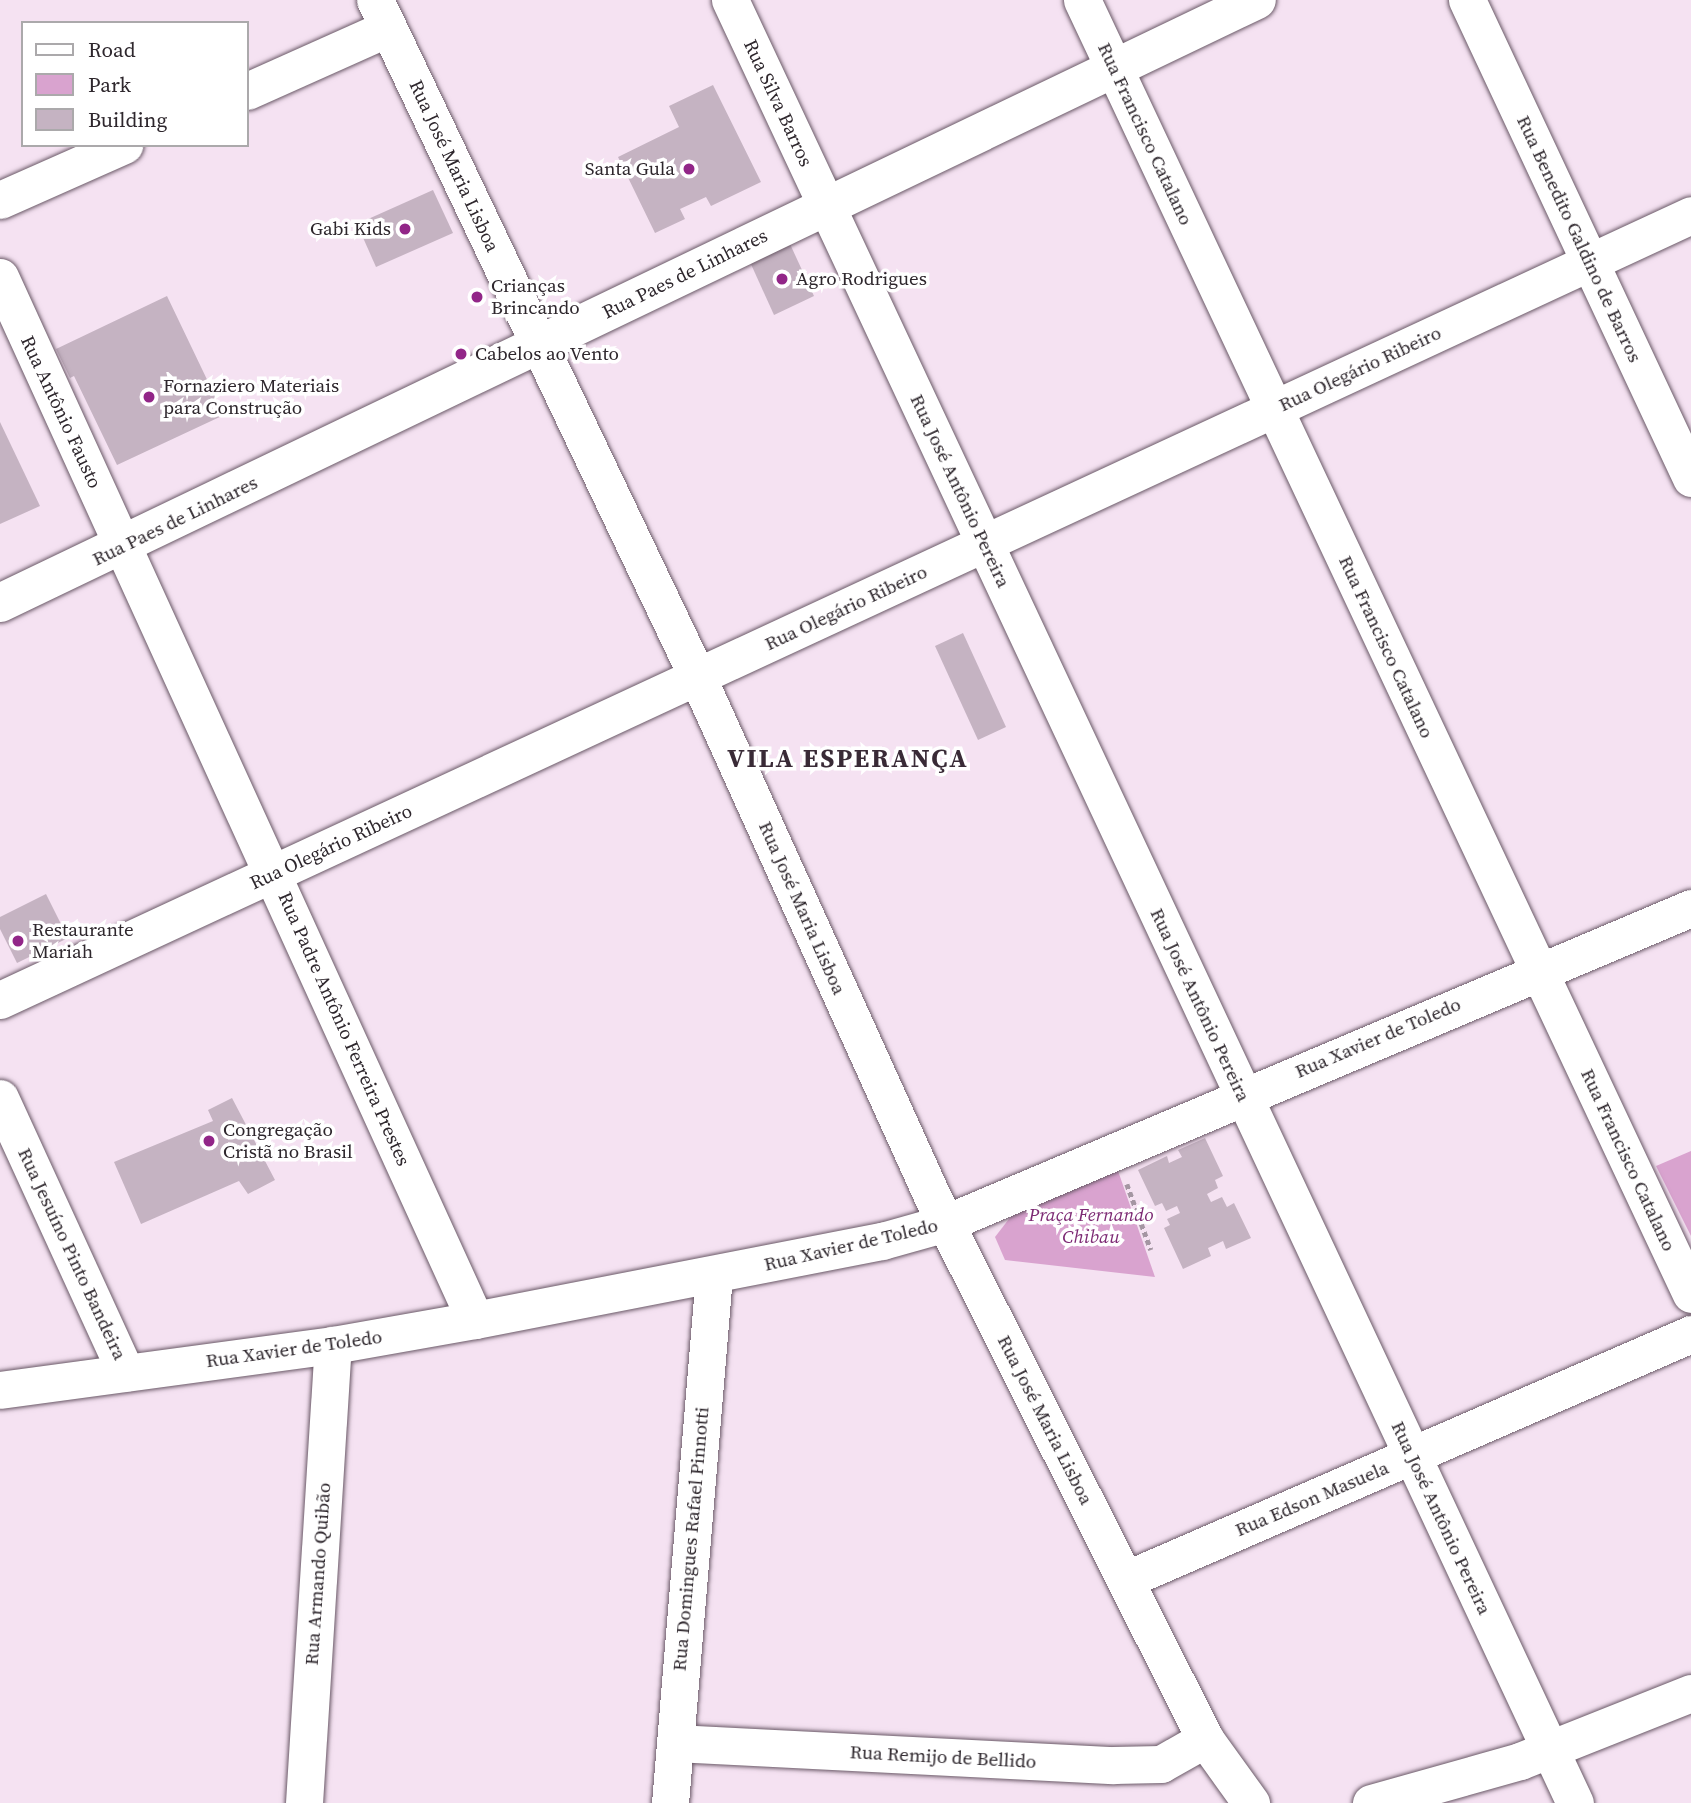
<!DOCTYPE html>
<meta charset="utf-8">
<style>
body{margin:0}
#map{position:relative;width:1691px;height:1803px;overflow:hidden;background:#f5e2f2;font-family:"Source Serif 4",serif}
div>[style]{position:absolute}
.green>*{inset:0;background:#d9a3cf}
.building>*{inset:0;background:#c5b3c2}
.path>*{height:4.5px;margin-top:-2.25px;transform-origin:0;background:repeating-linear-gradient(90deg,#a496a2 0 5px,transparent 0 8.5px)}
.roads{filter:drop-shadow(0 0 2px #6a5967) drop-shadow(0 0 2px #6a5967)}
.minor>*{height:37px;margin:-18.5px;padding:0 18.5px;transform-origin:18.5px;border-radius:18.5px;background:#fff}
.tertiary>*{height:38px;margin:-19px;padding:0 19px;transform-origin:19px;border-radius:19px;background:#fff}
.dots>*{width:19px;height:19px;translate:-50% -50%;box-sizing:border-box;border:4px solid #fff;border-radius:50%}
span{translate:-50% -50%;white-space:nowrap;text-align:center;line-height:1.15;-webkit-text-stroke:7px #fff;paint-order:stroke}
.street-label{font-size:19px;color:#2e272d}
.poi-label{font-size:19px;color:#2e272d}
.right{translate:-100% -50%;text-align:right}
.left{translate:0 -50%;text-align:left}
.park-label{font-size:19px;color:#7d2a74;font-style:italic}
.district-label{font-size:26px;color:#392a36;font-weight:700;letter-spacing:2px}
.legend{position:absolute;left:21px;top:21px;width:228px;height:126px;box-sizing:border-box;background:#fff;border:2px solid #aba9ab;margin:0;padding:9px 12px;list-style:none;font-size:21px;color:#2e272d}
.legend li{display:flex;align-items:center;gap:14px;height:35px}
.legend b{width:35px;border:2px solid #aba9ab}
</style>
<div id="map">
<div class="green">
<i style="clip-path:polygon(1691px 1151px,1691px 1236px,1656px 1166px)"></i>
<i style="clip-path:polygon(1117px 1168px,1155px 1277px,1005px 1260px,995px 1237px,1012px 1215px)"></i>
</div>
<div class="building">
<i style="clip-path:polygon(713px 85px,761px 182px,711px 206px,706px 197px,680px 209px,685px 219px,655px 233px,618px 157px,679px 127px,669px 106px)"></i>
<i style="clip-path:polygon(433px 190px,453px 233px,376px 267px,357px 224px)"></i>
<i style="clip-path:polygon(790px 244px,814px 296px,774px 315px,750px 262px)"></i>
<i style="clip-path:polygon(167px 296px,224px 415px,117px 465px,74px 376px,70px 378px,56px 349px)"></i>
<i style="clip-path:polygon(0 422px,40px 506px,0 524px)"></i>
<i style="clip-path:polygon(963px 633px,1006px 727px,978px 740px,935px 646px)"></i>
<i style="clip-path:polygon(46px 894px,68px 938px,17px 963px,0 929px,0 917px)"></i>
<i style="clip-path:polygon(232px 1098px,275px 1180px,248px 1194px,239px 1181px,141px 1224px,114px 1162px,213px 1121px,208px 1110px)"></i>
<i style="clip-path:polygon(1205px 1138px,1223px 1176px,1215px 1180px,1218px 1188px,1207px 1194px,1211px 1202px,1222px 1197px,1227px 1207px,1234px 1203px,1251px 1238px,1226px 1249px,1223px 1241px,1208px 1248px,1211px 1256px,1183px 1269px,1164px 1228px,1170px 1225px,1167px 1219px,1180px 1213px,1177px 1206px,1166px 1211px,1162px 1203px,1155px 1206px,1138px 1170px,1167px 1156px,1169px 1163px,1182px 1157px,1178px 1150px)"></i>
</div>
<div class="path">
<i style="left:1127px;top:1184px;width:70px;rotate:70deg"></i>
</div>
<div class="roads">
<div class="minor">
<i style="left:375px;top:0;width:749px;rotate:64.53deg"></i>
<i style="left:697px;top:676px;width:571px;rotate:65.68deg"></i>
<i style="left:932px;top:1196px;width:608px;rotate:63.31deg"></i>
<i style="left:1205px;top:1739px;width:79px;rotate:54.3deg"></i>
<i style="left:730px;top:0;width:1991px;rotate:64.89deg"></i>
<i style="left:1082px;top:0;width:1430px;rotate:64.8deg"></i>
<i style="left:1467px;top:0;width:528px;rotate:64.89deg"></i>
<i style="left:247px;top:91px;width:154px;rotate:-24.1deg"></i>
<i style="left:0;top:200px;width:136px;rotate:-23.9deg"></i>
<i style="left:0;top:277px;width:1146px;rotate:65.51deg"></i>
<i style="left:0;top:1000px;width:1864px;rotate:-24.9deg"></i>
<i style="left:0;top:1098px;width:302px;rotate:65.4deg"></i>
<i style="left:0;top:1390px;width:336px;rotate:-7.7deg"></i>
<i style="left:333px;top:1345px;width:144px;rotate:-10deg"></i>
<i style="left:475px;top:1320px;width:415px;rotate:-11deg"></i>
<i style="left:882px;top:1241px;width:66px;rotate:-15.7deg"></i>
<i style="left:946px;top:1223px;width:809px;rotate:-22.92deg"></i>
<i style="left:1125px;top:1580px;width:617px;rotate:-23.49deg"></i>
<i style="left:675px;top:1743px;width:439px;rotate:2.9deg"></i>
<i style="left:1113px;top:1765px;width:48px;rotate:-1.2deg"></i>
<i style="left:1161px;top:1764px;width:51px;rotate:-29.6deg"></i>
<i style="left:304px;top:1803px;width:459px;rotate:-86.4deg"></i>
<i style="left:670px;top:1803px;width:530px;rotate:-85.24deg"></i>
<i style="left:1371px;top:1803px;width:155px;rotate:-15.7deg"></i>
<i style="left:1520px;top:1761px;width:184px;rotate:-21.7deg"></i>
</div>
<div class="tertiary">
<i style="left:0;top:603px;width:1394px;rotate:-25.63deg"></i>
</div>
</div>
<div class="dots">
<i style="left:689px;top:169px;background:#922688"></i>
<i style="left:405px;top:229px;background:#922688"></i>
<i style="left:782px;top:279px;background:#922688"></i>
<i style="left:477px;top:297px;background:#922688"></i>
<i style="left:461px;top:354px;background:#922688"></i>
<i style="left:149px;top:397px;background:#922688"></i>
<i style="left:18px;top:941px;background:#922688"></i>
<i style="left:209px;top:1141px;background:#922688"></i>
</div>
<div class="street-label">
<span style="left:778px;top:103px;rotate:65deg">Rua Silva Barros</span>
<span style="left:1145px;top:134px;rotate:65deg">Rua Francisco Catalano</span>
<span style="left:454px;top:166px;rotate:65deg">Rua José Maria Lisboa</span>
<span style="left:1579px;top:239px;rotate:65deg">Rua Benedito Galdino de Barros</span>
<span style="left:685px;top:274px;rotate:-26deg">Rua Paes de Linhares</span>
<span style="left:1360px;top:369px;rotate:-25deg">Rua Olegário Ribeiro</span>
<span style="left:61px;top:412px;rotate:65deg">Rua Antônio Fausto</span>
<span style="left:960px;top:491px;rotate:65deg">Rua José Antônio Pereira</span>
<span style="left:175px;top:521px;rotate:-26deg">Rua Paes de Linhares</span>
<span style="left:846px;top:608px;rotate:-25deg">Rua Olegário Ribeiro</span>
<span style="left:1386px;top:647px;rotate:65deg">Rua Francisco Catalano</span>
<span style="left:331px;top:847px;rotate:-25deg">Rua Olegário Ribeiro</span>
<span style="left:802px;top:908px;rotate:66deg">Rua José Maria Lisboa</span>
<span style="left:1200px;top:1005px;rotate:65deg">Rua José Antônio Pereira</span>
<span style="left:344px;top:1029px;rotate:66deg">Rua Padre Antônio Ferreira Prestes</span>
<span style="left:1378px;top:1038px;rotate:-23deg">Rua Xavier de Toledo</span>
<span style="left:1628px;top:1160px;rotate:65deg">Rua Francisco Catalano</span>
<span style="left:851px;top:1245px;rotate:-13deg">Rua Xavier de Toledo</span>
<span style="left:72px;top:1254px;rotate:65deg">Rua Jesuíno Pinto Bandeira</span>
<span style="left:294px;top:1349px;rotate:-8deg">Rua Xavier de Toledo</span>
<span style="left:1045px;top:1420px;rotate:63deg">Rua José Maria Lisboa</span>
<span style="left:1312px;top:1499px;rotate:-23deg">Rua Edson Masuela</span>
<span style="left:1441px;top:1518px;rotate:65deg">Rua José Antônio Pereira</span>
<span style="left:691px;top:1539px;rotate:-85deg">Rua Domingues Rafael Pinnotti</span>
<span style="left:318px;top:1574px;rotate:-86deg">Rua Armando Quibão</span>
<span style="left:943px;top:1757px;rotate:3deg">Rua Remijo de Bellido</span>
</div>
<div class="poi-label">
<span class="right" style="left:675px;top:169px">Santa Gula</span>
<span class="right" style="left:391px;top:229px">Gabi Kids</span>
<span class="left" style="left:796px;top:279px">Agro Rodrigues</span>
<span class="left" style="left:491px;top:297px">Crianças<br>Brincando</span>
<span class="left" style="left:475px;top:354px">Cabelos ao Vento</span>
<span class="left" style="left:163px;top:397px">Fornaziero Materiais<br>para Construção</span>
<span class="left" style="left:32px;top:941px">Restaurante<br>Mariah</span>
<span class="left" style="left:223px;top:1141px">Congregação<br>Cristã no Brasil</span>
</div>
<div class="park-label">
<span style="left:1091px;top:1226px">Praça Fernando<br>Chibau</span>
</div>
<div class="district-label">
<span style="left:848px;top:759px">VILA ESPERANÇA</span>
</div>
<ul class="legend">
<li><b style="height:9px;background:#fff"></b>Road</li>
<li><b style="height:19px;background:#d9a3cf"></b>Park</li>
<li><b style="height:19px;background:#c5b3c2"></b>Building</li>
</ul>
</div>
